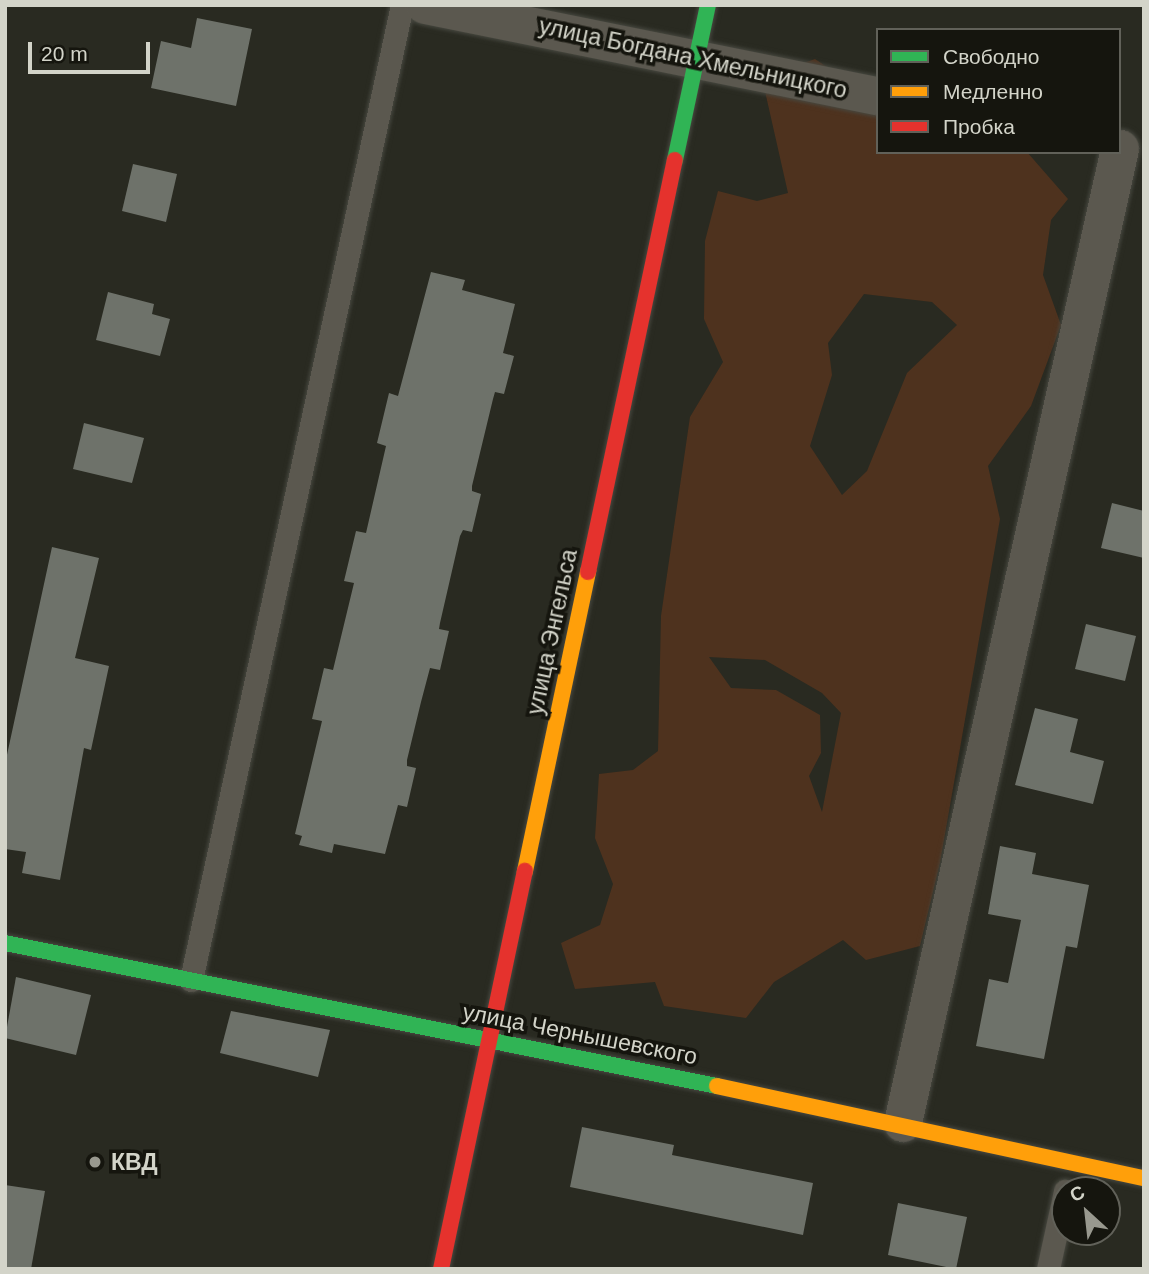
<!DOCTYPE html>
<meta charset="utf-8">
<style>
body{margin:0}
#map{position:relative;width:1149px;height:1274px;overflow:hidden;background:#292a21;font-family:Helvetica,sans-serif}
div>[style]{position:absolute}
.green>*{inset:0;background:#4e321e}
.building>*{inset:0;background:#6e726a}
.roads{filter:drop-shadow(0 0 2px #474840) drop-shadow(0 0 2px #474840)}
.lane>*{height:23px;margin:-11.5px;padding:0 11.5px;transform-origin:11.5px;border-radius:11.5px;background:#5b584f}
.street>*{height:38px;margin:-19px;padding:0 19px;transform-origin:19px;border-radius:19px;background:#5b584f}
.fast>*{height:16px;margin:-8px;padding:0 8px;transform-origin:8px;border-radius:8px;background:#30b455}
.slow>*{height:16px;margin:-8px;padding:0 8px;transform-origin:8px;border-radius:8px;background:#ff9f0a}
.jam>*{height:16px;margin:-8px;padding:0 8px;transform-origin:8px;border-radius:8px;background:#e5322d}
.dots>*{width:19px;height:19px;translate:-50% -50%;box-sizing:border-box;border:4px solid #15150e;border-radius:50%}
span{translate:-50% -50%;white-space:nowrap;text-align:center;line-height:1.15;-webkit-text-stroke:7px #15150e;paint-order:stroke}
.street-label{font-size:23px;color:#d3d4c9}
.poi-label{font-size:23px;color:#d3d4c9;font-weight:700}
.left{translate:0 -50%;text-align:left}
.frame{position:absolute;inset:0;border:7px solid #d3d4c9;pointer-events:none}
.legend{position:absolute;left:876px;top:28px;width:245px;height:126px;box-sizing:border-box;background:#15150e;border:2px solid #616159;margin:0;padding:9px 12px;list-style:none;font-size:21px;color:#d3d4c9}
.legend li{display:flex;align-items:center;gap:14px;height:35px}
.legend b{width:35px;border:2px solid #616159}
.north{position:absolute;left:1051px;top:1176px;width:70px;height:70px;box-sizing:border-box;background:#15150e;border:2px solid #616159;border-radius:50%;rotate:333deg;font-size:19px;font-weight:700;line-height:28px;text-align:center;color:#d3d4c9}
.north::after{content:'';display:block;margin:auto;width:24px;height:32px;background:#98988e;clip-path:polygon(50% 0,100% 100%,50% 72%,0 100%)}
.scale{position:absolute;left:28px;top:42px;width:122px;height:32px;box-sizing:border-box;border:4px solid #d3d4c9;border-top:0;padding-left:9px;font-size:21px;line-height:24px;white-space:nowrap;color:#d3d4c9;-webkit-text-stroke:5px #15150e;paint-order:stroke}
</style>
<div id="map">
<div class="green">
<i style="clip-path:polygon(evenodd,815px 59px,878px 101px,878px 152px,1027px 152px,1068px 199px,1051px 220px,1043px 275px,1061px 325px,1031px 406px,988px 466px,1000px 519px,940px 863px,920px 946px,866px 960px,843px 940px,774px 982px,746px 1018px,664px 1006px,655px 982px,575px 989px,561px 943px,600px 925px,613px 884px,595px 838px,599px 774px,633px 770px,658px 751px,661px 616px,690px 417px,723px 362px,704px 319px,705px 241px,718px 191px,757px 201px,788px 193px,762px 78px,815px 59px,864px 294px,932px 302px,957px 325px,907px 373px,867px 471px,842px 495px,810px 446px,832px 375px,828px 343px,864px 294px,815px 59px,709px 657px,765px 660px,822px 693px,841px 713px,822px 812px,809px 776px,821px 753px,820px 715px,776px 690px,731px 688px,709px 657px)"></i>
</div>
<div class="building">
<i style="clip-path:polygon(197px 18px,252px 29px,236px 106px,151px 88px,161px 41px,191px 48px)"></i>
<i style="clip-path:polygon(133px 164px,177px 174px,166px 222px,122px 211px)"></i>
<i style="clip-path:polygon(431px 272px,465px 280px,462px 290px,515px 304px,503px 353px,514px 356px,504px 394px,495px 392px,493px 399px,472px 486px,472px 491px,481px 494px,472px 532px,463px 530px,460px 536px,440px 623px,439px 629px,449px 631px,440px 670px,430px 668px,421px 702px,407px 760px,407px 766px,416px 768px,407px 807px,398px 805px,385px 854px,334px 844px,332px 853px,299px 845px,302px 836px,295px 834px,322px 721px,312px 719px,324px 668px,333px 670px,354px 583px,344px 581px,356px 531px,366px 533px,386px 446px,377px 443px,389px 393px,398px 396px)"></i>
<i style="clip-path:polygon(108px 292px,154px 304px,152px 314px,170px 319px,160px 356px,96px 340px)"></i>
<i style="clip-path:polygon(84px 423px,144px 438px,132px 483px,73px 469px)"></i>
<i style="clip-path:polygon(1112px 503px,1144px 511px,1144px 558px,1101px 548px)"></i>
<i style="clip-path:polygon(52px 547px,99px 558px,75px 658px,109px 666px,91px 750px,84px 748px,60px 880px,22px 873px,26px 852px,5px 849px,5px 764px)"></i>
<i style="clip-path:polygon(1086px 624px,1136px 636px,1125px 681px,1075px 669px)"></i>
<i style="clip-path:polygon(1035px 708px,1078px 719px,1070px 752px,1104px 761px,1093px 804px,1015px 785px)"></i>
<i style="clip-path:polygon(1000px 846px,1036px 853px,1032px 874px,1089px 885px,1077px 948px,1066px 946px,1044px 1059px,976px 1046px,989px 979px,1008px 983px,1021px 920px,988px 914px)"></i>
<i style="clip-path:polygon(16px 977px,91px 995px,76px 1055px,5px 1038px)"></i>
<i style="clip-path:polygon(231px 1011px,330px 1030px,318px 1077px,220px 1053px)"></i>
<i style="clip-path:polygon(582px 1127px,674px 1145px,672px 1155px,813px 1183px,803px 1235px,570px 1187px)"></i>
<i style="clip-path:polygon(5px 1185px,45px 1191px,31px 1269px,5px 1269px)"></i>
<i style="clip-path:polygon(898px 1203px,967px 1217px,956px 1269px,888px 1255px)"></i>
</div>
<div class="roads">
<div class="lane">
<i style="left:191px;top:980px;width:998px;rotate:-77.79deg"></i>
<i style="left:1048px;top:1269px;width:80px;rotate:-77.7deg"></i>
</div>
<div class="street">
<i style="left:425px;top:5px;width:462px;rotate:11.4deg"></i>
<i style="left:903px;top:1123px;width:998px;rotate:-77.44deg"></i>
</div>
<div class="fast">
<i style="left:675px;top:160px;width:158px;rotate:-78deg"></i>
<i style="left:5px;top:943px;width:726px;rotate:11.36deg"></i>
</div>
<div class="slow">
<i style="left:525px;top:871px;width:306px;rotate:-78.1deg"></i>
<i style="left:717px;top:1086px;width:437px;rotate:12.2deg"></i>
</div>
<div class="jam">
<i style="left:588px;top:572px;width:421px;rotate:-78.1deg"></i>
<i style="left:441px;top:1269px;width:407px;rotate:-78.1deg"></i>
</div>
</div>
<div class="dots">
<i style="left:95px;top:1162px;background:#98988e"></i>
</div>
<div class="street-label">
<span style="left:693px;top:58px;rotate:12deg">улица Богдана Хмельницкого</span>
<span style="left:552px;top:632px;rotate:-78deg">улица Энгельса</span>
<span style="left:580px;top:1034px;rotate:11deg">улица Чернышевского</span>
</div>
<div class="poi-label">
<span class="left" style="left:111px;top:1162px">КВД</span>
</div>
<div class="frame"></div>
<ul class="legend">
<li><b style="height:9px;background:#30b455"></b>Свободно</li>
<li><b style="height:9px;background:#ff9f0a"></b>Медленно</li>
<li><b style="height:9px;background:#e5322d"></b>Пробка</li>
</ul>
<div class="north">С</div>
<div class="scale">20 m</div>
</div>
